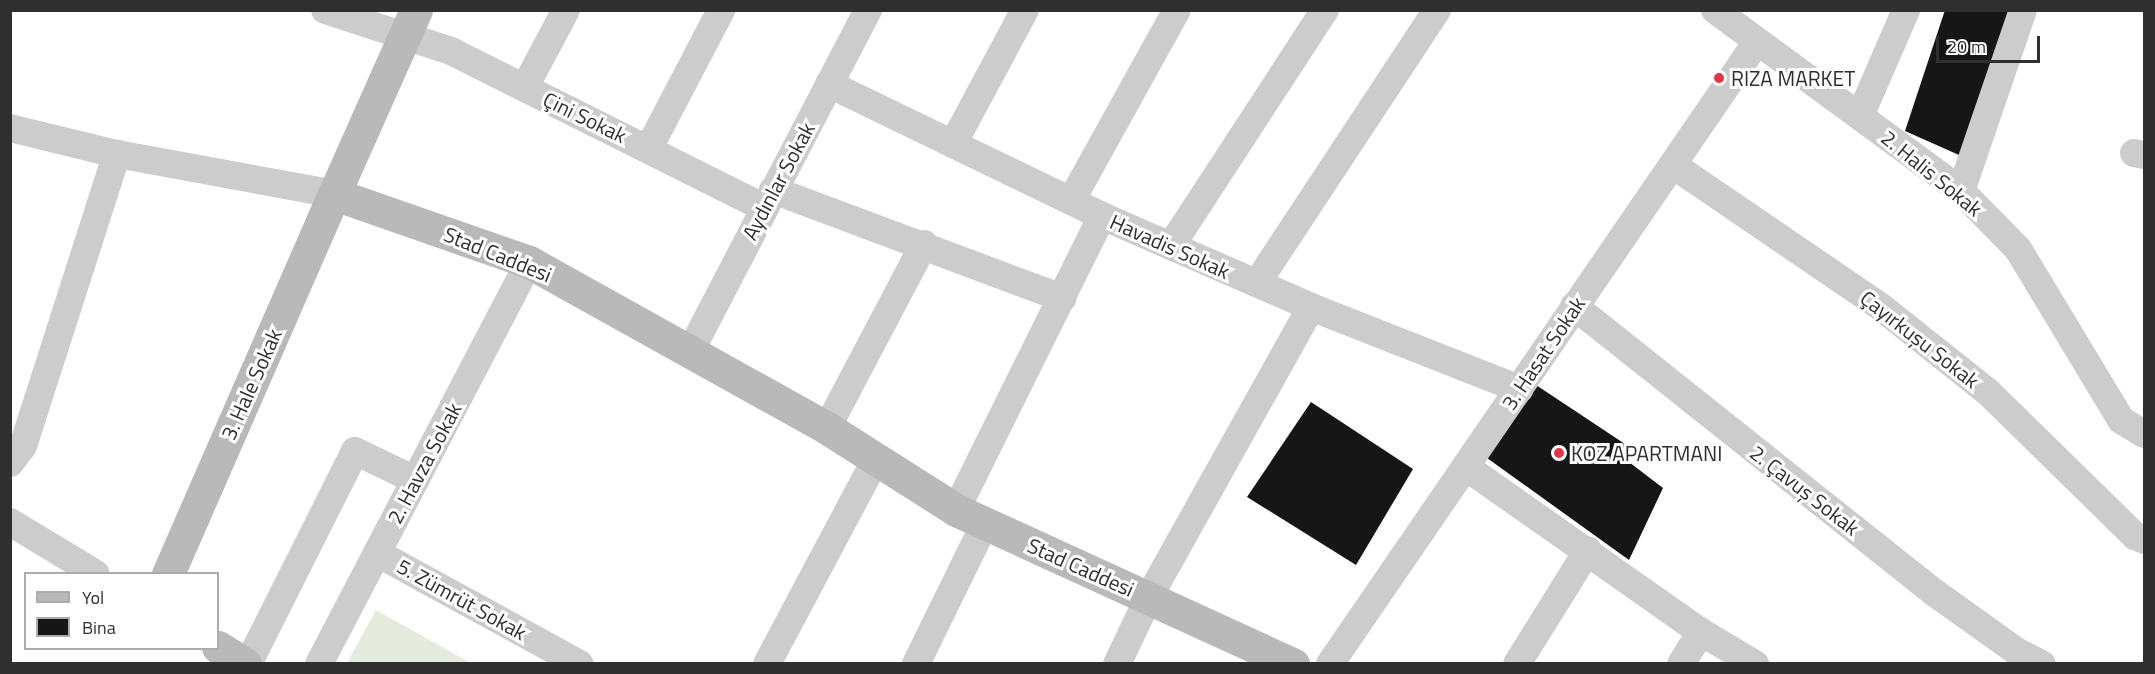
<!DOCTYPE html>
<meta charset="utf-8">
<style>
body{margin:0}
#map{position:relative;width:2155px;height:674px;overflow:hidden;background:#fff;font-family:"Titillium Web",sans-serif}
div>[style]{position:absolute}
.green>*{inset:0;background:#e6ecdd}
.building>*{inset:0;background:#161616}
.street>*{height:28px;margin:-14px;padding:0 14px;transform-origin:14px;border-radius:14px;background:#ccc}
.secondary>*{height:33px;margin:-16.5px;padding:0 16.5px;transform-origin:16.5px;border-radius:16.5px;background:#b9b9b9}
.dots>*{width:16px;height:16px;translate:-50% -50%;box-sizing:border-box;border:3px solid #fff;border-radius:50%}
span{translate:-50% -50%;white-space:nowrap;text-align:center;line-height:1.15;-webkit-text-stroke:6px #fff;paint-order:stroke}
.poi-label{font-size:21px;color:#2f2f2f}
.left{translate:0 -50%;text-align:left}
.street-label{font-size:21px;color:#2f2f2f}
.frame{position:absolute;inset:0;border:12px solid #2f2f2f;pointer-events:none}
.legend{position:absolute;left:24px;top:572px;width:195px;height:78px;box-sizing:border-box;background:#fff;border:2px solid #acacac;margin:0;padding:8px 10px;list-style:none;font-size:18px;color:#2f2f2f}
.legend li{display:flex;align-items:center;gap:12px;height:30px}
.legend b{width:30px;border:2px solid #acacac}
.scale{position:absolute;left:1936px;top:36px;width:104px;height:27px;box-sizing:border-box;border:3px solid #2f2f2f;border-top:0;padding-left:8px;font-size:18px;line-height:21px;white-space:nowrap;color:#2f2f2f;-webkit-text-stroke:4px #fff;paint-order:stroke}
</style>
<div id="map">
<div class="green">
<i style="clip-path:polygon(376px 610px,471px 663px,347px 663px)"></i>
</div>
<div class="building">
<i style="clip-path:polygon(1945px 10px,2019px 10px,1968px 159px,1905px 131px)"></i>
<i style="clip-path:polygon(1533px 383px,1631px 448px,1625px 459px,1663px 488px,1629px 560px,1487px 458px)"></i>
<i style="clip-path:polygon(1311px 402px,1413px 469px,1356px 565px,1247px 497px)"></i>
</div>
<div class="street">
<i style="left:325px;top:10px;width:133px;rotate:18deg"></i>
<i style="left:451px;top:51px;width:350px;rotate:26.6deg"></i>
<i style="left:1715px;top:10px;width:305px;rotate:36.3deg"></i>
<i style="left:1961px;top:191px;width:81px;rotate:45.5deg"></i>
<i style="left:2018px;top:249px;width:200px;rotate:58.9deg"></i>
<i style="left:2121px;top:420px;width:27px;rotate:31deg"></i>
<i style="left:829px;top:84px;width:303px;rotate:25.8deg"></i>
<i style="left:1102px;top:216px;width:228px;rotate:23.5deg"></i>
<i style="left:1311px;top:307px;width:224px;rotate:21.5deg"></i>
<i style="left:525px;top:87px;width:87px;rotate:-62deg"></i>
<i style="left:1860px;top:116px;width:116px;rotate:-66.5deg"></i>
<i style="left:10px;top:128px;width:110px;rotate:13.7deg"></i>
<i style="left:117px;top:154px;width:221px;rotate:10.4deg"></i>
<i style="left:953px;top:144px;width:152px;rotate:-61.8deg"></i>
<i style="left:649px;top:148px;width:156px;rotate:-62.4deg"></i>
<i style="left:2134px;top:153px;width:10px;rotate:11deg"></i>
<i style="left:1673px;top:165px;width:252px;rotate:34.3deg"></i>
<i style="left:1881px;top:307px;width:137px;rotate:38.5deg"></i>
<i style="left:1988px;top:392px;width:206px;rotate:44.4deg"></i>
<i style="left:2135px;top:536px;width:10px;rotate:24deg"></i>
<i style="left:773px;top:190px;width:309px;rotate:20.5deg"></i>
<i style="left:1961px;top:191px;width:191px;rotate:-71.1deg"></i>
<i style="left:1071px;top:201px;width:218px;rotate:-61deg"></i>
<i style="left:1171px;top:246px;width:282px;rotate:-56.9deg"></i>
<i style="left:1257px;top:283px;width:327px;rotate:-56.6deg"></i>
<i style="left:1574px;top:306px;width:461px;rotate:38.5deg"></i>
<i style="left:1935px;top:593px;width:100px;rotate:35.6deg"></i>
<i style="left:2016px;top:651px;width:29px;rotate:27deg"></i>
<i style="left:690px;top:352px;width:386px;rotate:-62.5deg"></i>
<i style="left:827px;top:428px;width:208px;rotate:-62.2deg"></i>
<i style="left:10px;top:463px;width:21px;rotate:-53deg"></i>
<i style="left:23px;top:446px;width:307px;rotate:-72.2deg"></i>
<i style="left:1466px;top:467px;width:287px;rotate:35.1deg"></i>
<i style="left:1701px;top:632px;width:63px;rotate:30.7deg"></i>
<i style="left:956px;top:510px;width:328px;rotate:-63.6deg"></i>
<i style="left:10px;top:522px;width:100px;rotate:31.2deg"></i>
<i style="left:377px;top:553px;width:231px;rotate:28.7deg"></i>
<i style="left:248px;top:664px;width:238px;rotate:-63.3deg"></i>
<i style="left:355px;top:451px;width:67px;rotate:25.8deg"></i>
<i style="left:319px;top:664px;width:454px;rotate:-62.4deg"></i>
<i style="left:767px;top:664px;width:230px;rotate:-62deg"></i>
<i style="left:916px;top:664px;width:155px;rotate:-63.9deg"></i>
<i style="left:1117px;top:664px;width:74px;rotate:-64.5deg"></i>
<i style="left:1149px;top:597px;width:332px;rotate:-60.8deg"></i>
<i style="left:1330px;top:664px;width:753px;rotate:-55.55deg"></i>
<i style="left:1517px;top:664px;width:134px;rotate:-58.1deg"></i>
<i style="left:1681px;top:664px;width:38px;rotate:-58deg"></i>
</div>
<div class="secondary">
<i style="left:416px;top:10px;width:201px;rotate:114deg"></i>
<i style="left:334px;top:194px;width:207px;rotate:19.2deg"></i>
<i style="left:529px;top:262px;width:341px;rotate:29.1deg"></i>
<i style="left:827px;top:428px;width:153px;rotate:32.4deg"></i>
<i style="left:956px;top:510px;width:371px;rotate:24.6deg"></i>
<i style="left:168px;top:574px;width:415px;rotate:-66.4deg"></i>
<i style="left:218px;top:647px;width:32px;rotate:32deg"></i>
</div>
<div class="dots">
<i style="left:1719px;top:78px;background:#e3344e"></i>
<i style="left:1559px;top:453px;background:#e3344e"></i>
</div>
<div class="poi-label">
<span class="left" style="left:1731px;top:78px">RIZA MARKET</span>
<span class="left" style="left:1571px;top:453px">KOZ APARTMANI</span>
</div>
<div class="street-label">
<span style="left:585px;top:117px;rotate:26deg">Çini Sokak</span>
<span style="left:1932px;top:173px;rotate:39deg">2. Halis Sokak</span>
<span style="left:778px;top:181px;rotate:-62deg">Aydınlar Sokak</span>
<span style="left:1170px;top:246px;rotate:24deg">Havadis Sokak</span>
<span style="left:498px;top:254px;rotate:22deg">Stad Caddesi</span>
<span style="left:1920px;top:339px;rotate:38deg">Çayırkuşu Sokak</span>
<span style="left:1543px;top:353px;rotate:-56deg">3. Hasat Sokak</span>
<span style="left:251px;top:384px;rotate:-66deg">3. Hale Sokak</span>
<span style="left:424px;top:463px;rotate:-62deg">2. Havza Sokak</span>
<span style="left:1805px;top:490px;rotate:38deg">2. Çavuş Sokak</span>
<span style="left:1081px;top:567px;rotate:24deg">Stad Caddesi</span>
<span style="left:462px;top:599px;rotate:29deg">5. Zümrüt Sokak</span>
</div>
<div class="frame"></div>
<ul class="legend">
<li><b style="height:8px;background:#b9b9b9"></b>Yol</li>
<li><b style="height:16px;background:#161616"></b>Bina</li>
</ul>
<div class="scale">20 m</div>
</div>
